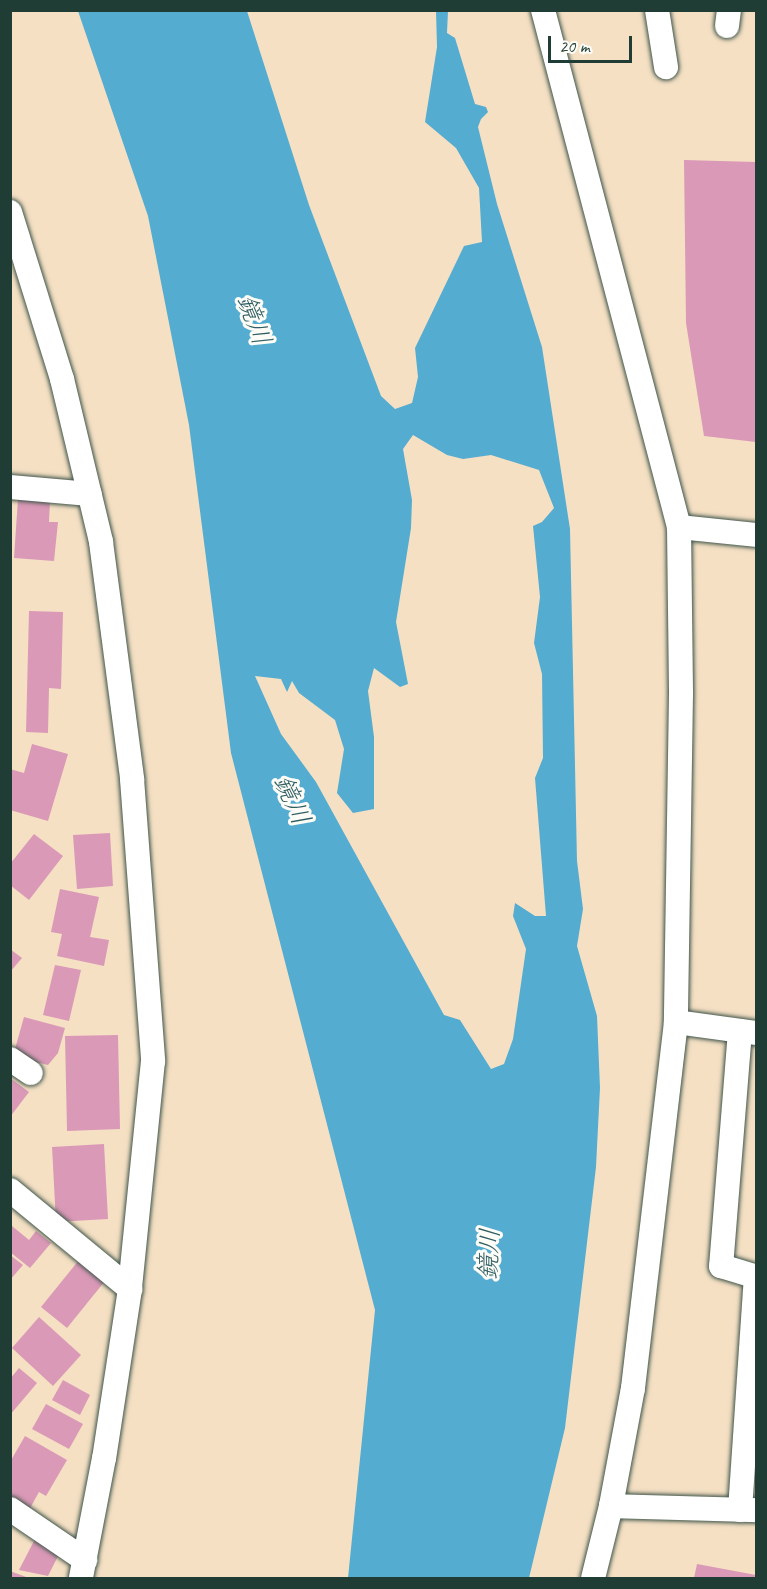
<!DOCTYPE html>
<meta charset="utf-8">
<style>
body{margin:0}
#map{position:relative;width:767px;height:1589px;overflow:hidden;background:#f5e0c4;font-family:Caveat,"Klee One",sans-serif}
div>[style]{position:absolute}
.water>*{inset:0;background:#54acd1}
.building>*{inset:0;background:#da99b7}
.roads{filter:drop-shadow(0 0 2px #3f554a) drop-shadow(0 0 2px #3f554a)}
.minor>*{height:24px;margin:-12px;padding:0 12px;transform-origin:12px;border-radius:12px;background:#fff}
span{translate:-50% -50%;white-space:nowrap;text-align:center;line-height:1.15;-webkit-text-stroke:6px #fdfcf7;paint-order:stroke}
.water-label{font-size:26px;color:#2f5e63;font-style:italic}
.frame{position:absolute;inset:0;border:12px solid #1f3d34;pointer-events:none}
.scale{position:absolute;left:548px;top:36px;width:84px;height:27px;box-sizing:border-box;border:3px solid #1f3d34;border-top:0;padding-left:8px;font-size:18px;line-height:21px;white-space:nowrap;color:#1f3d34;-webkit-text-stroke:4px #fdfcf7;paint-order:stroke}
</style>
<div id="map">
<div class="water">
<i style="clip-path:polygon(evenodd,78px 11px,247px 11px,309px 205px,381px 396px,395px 409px,412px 403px,418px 377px,415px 348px,464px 246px,482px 242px,479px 188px,456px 148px,425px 122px,437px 47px,436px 11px,448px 11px,447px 33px,455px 38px,475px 104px,486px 107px,488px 112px,481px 119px,478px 127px,497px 204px,542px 347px,570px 529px,577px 861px,583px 909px,577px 946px,597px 1016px,600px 1088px,596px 1167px,565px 1428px,529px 1578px,348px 1578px,375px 1310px,231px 753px,189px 425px,148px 216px,78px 11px,413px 435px,447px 455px,463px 459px,491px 455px,539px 470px,554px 508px,542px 522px,533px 526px,540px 597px,534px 643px,542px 674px,543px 758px,535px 778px,546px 916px,535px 916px,515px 903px,513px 916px,526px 949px,513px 1039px,504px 1064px,491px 1069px,460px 1020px,444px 1015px,316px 782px,281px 734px,255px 676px,281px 679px,287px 692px,292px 681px,299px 693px,335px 720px,344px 749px,337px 793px,353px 813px,374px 809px,374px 737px,368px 691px,374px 668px,400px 687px,408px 684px,396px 622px,411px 528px,412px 500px,403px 449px,413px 435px)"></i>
</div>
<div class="building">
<i style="clip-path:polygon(684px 160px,756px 162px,756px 442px,704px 436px,686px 323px)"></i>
<i style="clip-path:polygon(18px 499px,50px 501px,49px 522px,58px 522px,54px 561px,14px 558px)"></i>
<i style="clip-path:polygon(29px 611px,63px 612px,61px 689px,49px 688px,48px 733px,26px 732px)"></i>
<i style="clip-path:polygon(32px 744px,68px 754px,48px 821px,10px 810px,10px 769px,24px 773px)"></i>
<i style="clip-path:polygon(110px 833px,113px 886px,77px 889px,73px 835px)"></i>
<i style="clip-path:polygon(34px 834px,63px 856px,29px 900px,10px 885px,10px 864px)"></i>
<i style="clip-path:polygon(60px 889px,99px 897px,90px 937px,109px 940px,104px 966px,57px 956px,62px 934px,51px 932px)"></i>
<i style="clip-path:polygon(10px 949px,22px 958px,10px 972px)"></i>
<i style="clip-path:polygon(55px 965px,81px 970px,69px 1021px,43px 1015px)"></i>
<i style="clip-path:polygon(24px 1017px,65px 1028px,58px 1053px,48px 1065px,13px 1056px)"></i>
<i style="clip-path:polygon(118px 1035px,120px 1129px,67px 1131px,65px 1036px)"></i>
<i style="clip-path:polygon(10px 1078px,29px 1092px,10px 1117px)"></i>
<i style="clip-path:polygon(104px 1144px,108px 1219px,56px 1222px,52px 1147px)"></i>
<i style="clip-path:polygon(12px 1226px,29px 1240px,36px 1231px,51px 1243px,30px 1268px,10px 1252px)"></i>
<i style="clip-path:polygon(10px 1255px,23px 1265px,10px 1280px)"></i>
<i style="clip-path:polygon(79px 1260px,105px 1281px,67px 1328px,41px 1307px)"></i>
<i style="clip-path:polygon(39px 1317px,81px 1355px,53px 1386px,12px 1348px)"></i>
<i style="clip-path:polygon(19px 1368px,37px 1383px,10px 1415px,10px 1379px)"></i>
<i style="clip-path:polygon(63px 1380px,90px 1395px,80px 1415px,52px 1400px)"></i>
<i style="clip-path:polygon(46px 1404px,83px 1424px,69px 1449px,32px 1429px)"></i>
<i style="clip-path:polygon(25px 1436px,67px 1460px,46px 1496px,39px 1492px,29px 1510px,10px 1500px,10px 1462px)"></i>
<i style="clip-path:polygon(35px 1539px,60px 1552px,48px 1576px,19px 1570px)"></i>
<i style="clip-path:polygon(697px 1564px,756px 1575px,756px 1578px,694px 1578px)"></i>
<i style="clip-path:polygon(10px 1571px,29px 1578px,10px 1578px)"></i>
</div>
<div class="roads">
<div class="minor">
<i style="left:543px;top:10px;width:535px;rotate:75.26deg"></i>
<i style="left:679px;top:527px;width:167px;rotate:89.3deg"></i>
<i style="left:681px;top:694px;width:328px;rotate:90.9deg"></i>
<i style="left:676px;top:1022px;width:369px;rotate:96.7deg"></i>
<i style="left:633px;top:1388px;width:120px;rotate:100.6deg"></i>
<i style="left:611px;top:1506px;width:74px;rotate:104deg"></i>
<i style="left:657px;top:10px;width:58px;rotate:81deg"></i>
<i style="left:727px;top:26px;width:16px;rotate:-83deg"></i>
<i style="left:10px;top:212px;width:175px;rotate:72.7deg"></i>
<i style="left:62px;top:379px;width:168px;rotate:76.5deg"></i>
<i style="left:101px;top:542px;width:239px;rotate:82.5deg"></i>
<i style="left:132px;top:779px;width:283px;rotate:85.7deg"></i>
<i style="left:153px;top:1061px;width:229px;rotate:95.8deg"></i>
<i style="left:130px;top:1289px;width:171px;rotate:98.7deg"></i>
<i style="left:104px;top:1458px;width:122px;rotate:100.9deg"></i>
<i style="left:10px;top:487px;width:80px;rotate:5deg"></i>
<i style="left:679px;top:527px;width:77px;rotate:5.9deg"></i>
<i style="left:676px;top:1022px;width:81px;rotate:7.8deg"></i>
<i style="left:740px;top:1031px;width:236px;rotate:94.6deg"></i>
<i style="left:721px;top:1266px;width:37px;rotate:17deg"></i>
<i style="left:10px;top:1059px;width:25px;rotate:34deg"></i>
<i style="left:10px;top:1190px;width:156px;rotate:39.5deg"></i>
<i style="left:611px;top:1506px;width:145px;rotate:1.6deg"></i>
<i style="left:10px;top:1509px;width:91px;rotate:34.2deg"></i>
<i style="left:740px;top:1510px;width:233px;rotate:-86.1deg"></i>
</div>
</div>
<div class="water-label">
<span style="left:254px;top:320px;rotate:70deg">鏡川</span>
<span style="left:292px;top:800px;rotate:66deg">鏡川</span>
<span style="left:489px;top:1254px;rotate:-87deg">鏡川</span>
</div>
<div class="frame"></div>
<div class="scale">20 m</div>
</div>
